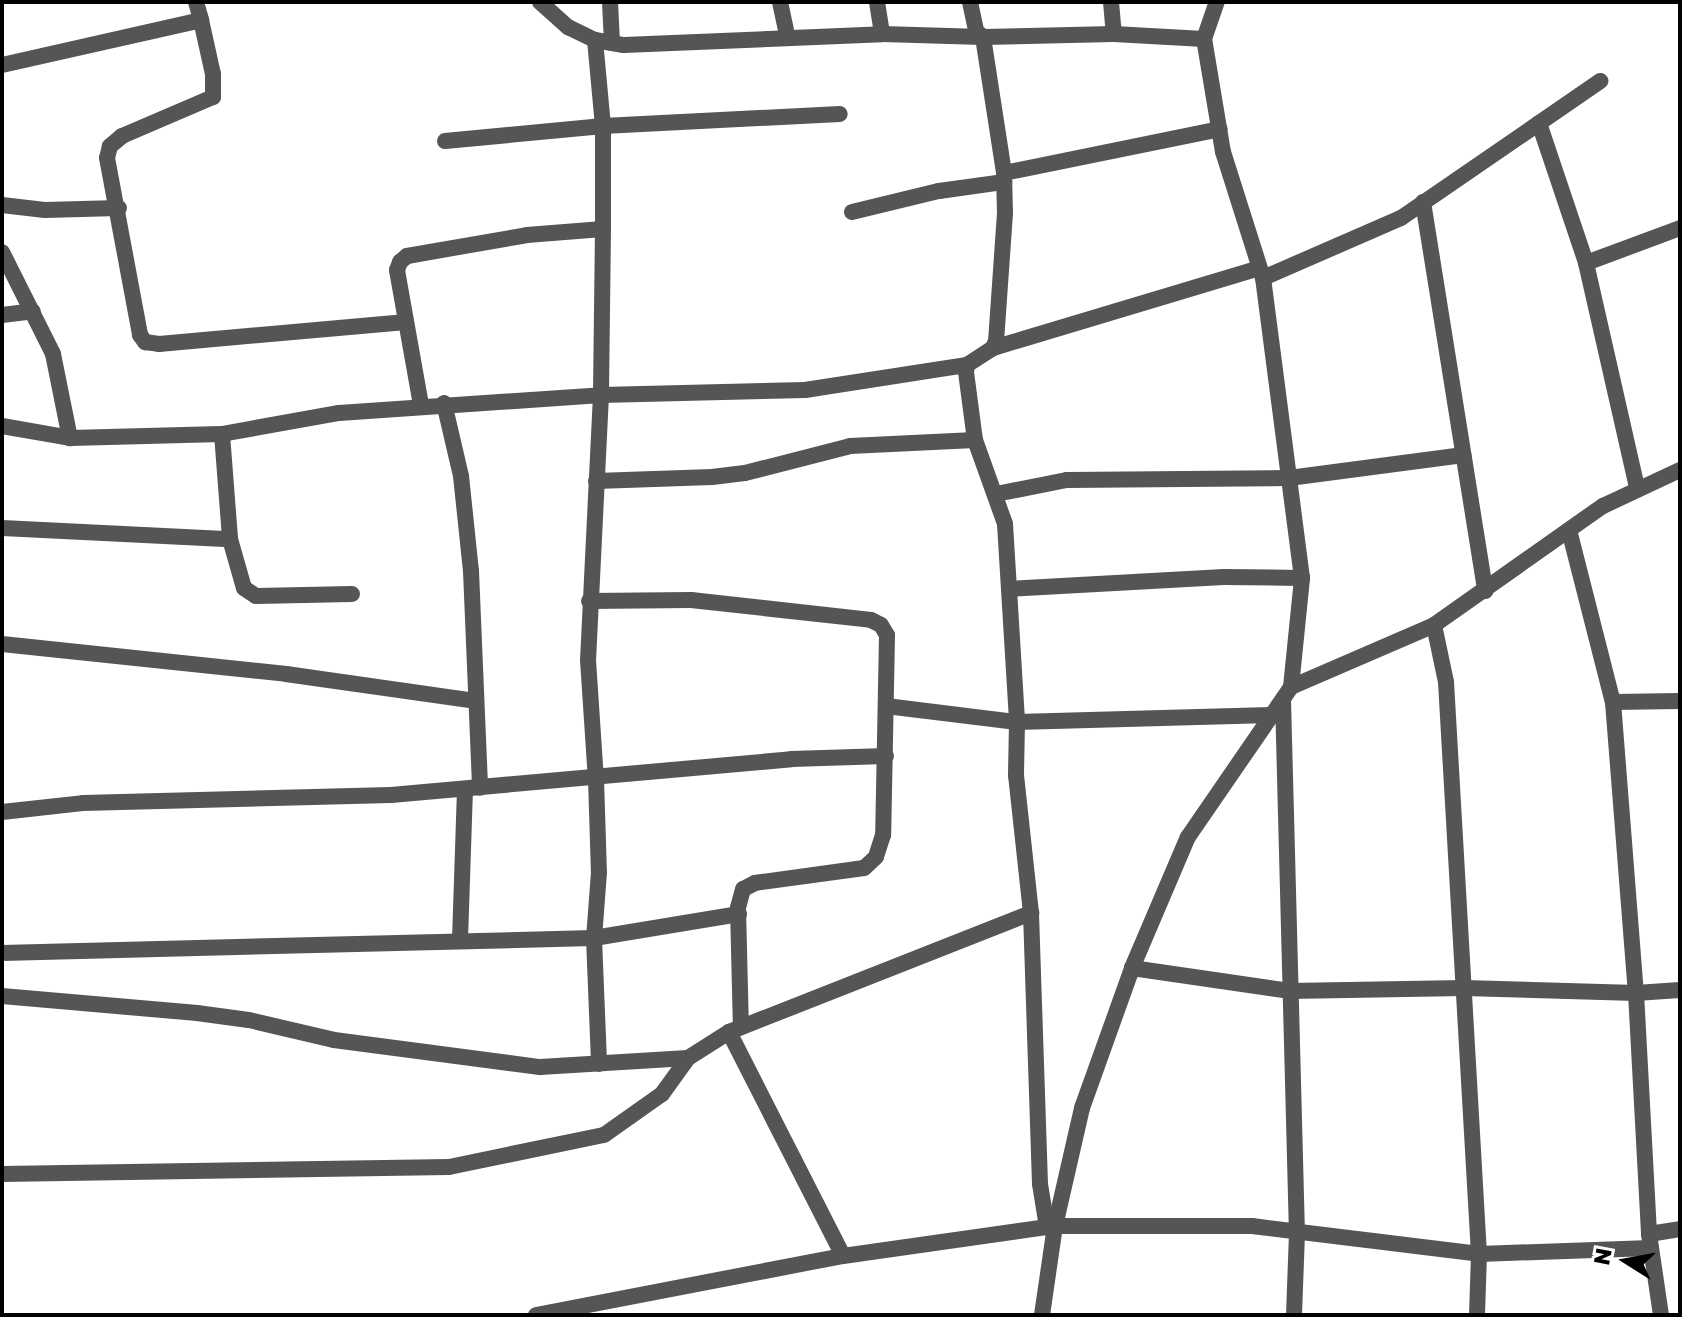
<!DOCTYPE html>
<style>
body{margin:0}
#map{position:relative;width:1682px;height:1317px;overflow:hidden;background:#fff;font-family:"Golos Text",sans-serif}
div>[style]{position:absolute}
.minor>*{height:16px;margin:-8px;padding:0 8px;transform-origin:8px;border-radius:8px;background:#555}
span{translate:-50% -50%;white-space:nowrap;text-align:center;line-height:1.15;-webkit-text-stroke:6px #fff;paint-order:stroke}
.frame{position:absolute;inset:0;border:4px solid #000;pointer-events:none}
.north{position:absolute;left:1586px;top:1221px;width:80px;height:80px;-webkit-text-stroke:6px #fff;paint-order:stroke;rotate:281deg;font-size:22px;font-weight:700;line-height:32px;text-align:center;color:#000}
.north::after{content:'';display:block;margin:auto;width:28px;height:36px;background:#000;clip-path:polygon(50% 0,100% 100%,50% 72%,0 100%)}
</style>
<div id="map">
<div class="minor">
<i style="left:196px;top:2px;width:19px;rotate:74deg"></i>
<i style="left:540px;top:2px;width:38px;rotate:42deg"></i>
<i style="left:568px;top:27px;width:30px;rotate:26deg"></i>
<i style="left:595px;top:40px;width:29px;rotate:10deg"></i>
<i style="left:624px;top:45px;width:258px;rotate:-2.4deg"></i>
<i style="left:882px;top:34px;width:101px;rotate:1.7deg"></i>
<i style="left:983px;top:37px;width:131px;rotate:-1.3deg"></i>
<i style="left:1114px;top:34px;width:90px;rotate:3.2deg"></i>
<i style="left:610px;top:2px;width:41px;rotate:87.2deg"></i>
<i style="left:780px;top:2px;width:35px;rotate:78deg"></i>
<i style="left:877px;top:2px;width:32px;rotate:81deg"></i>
<i style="left:970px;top:2px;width:30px;rotate:78deg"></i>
<i style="left:976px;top:31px;width:9px;rotate:41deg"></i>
<i style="left:983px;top:37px;width:138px;rotate:81.2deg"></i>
<i style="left:1004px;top:173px;width:40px;rotate:88.6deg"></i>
<i style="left:1005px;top:213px;width:128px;rotate:94deg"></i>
<i style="left:996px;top:341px;width:8px;rotate:113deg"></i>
<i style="left:993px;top:348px;width:31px;rotate:147deg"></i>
<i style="left:967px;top:365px;width:7px;rotate:98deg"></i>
<i style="left:966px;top:372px;width:69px;rotate:82.5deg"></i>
<i style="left:975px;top:440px;width:89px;rotate:70.3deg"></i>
<i style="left:1005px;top:524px;width:198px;rotate:86.5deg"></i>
<i style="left:1017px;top:722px;width:53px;rotate:91.1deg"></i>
<i style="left:1016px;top:775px;width:139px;rotate:83.8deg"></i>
<i style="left:1031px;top:913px;width:271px;rotate:88.1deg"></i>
<i style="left:1040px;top:1184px;width:44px;rotate:80.8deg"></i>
<i style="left:1111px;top:2px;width:32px;rotate:85deg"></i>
<i style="left:595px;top:40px;width:86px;rotate:84.7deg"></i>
<i style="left:603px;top:126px;width:103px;rotate:90deg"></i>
<i style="left:603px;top:229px;width:166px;rotate:90.7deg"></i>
<i style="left:601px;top:395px;width:265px;rotate:92.8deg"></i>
<i style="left:588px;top:660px;width:119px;rotate:86.2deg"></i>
<i style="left:596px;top:779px;width:93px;rotate:88.2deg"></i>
<i style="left:599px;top:872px;width:66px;rotate:94.3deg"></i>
<i style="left:594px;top:938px;width:126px;rotate:87.7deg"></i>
<i style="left:2px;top:65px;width:204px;rotate:-12.7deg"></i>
<i style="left:201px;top:20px;width:55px;rotate:77.5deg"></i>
<i style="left:213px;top:74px;width:23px;rotate:90deg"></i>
<i style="left:213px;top:97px;width:99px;rotate:156.8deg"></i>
<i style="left:122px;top:136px;width:16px;rotate:140deg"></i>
<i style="left:110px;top:146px;width:12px;rotate:104deg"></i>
<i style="left:107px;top:158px;width:180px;rotate:79.4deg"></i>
<i style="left:140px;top:335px;width:9px;rotate:54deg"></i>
<i style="left:145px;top:342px;width:14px;rotate:8deg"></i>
<i style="left:159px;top:344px;width:248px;rotate:-5.1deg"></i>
<i style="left:1539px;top:123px;width:148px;rotate:71.4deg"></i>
<i style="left:1586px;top:263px;width:231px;rotate:77.2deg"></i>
<i style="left:445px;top:141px;width:159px;rotate:-5.4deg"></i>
<i style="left:603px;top:126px;width:237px;rotate:-2.9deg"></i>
<i style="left:1004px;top:173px;width:220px;rotate:-11.5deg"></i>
<i style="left:1423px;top:202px;width:394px;rotate:80.9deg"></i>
<i style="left:2px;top:205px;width:43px;rotate:6.6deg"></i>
<i style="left:45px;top:210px;width:74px;rotate:-1.5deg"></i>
<i style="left:852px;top:212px;width:89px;rotate:-13.6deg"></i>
<i style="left:939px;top:191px;width:66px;rotate:-7.9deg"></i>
<i style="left:2px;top:252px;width:114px;rotate:63.4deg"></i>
<i style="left:53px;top:354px;width:86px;rotate:78.6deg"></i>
<i style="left:1586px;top:263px;width:100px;rotate:-20.4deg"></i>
<i style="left:1263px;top:278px;width:150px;rotate:-23.5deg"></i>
<i style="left:1401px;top:218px;width:242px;rotate:-34.5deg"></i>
<i style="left:2px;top:315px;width:31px;rotate:-7deg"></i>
<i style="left:993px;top:348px;width:278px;rotate:-16.7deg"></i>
<i style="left:444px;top:403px;width:75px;rotate:76.9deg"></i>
<i style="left:461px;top:476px;width:96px;rotate:84deg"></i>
<i style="left:471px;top:571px;width:217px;rotate:87.6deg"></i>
<i style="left:421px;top:405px;width:137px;rotate:-100.1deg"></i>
<i style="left:397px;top:270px;width:9px;rotate:-69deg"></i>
<i style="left:400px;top:262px;width:9px;rotate:-41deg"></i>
<i style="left:407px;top:256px;width:122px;rotate:-9.9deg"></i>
<i style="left:527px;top:235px;width:76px;rotate:-4.5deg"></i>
<i style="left:2px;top:426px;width:69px;rotate:10deg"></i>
<i style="left:70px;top:438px;width:152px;rotate:-1.5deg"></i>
<i style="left:222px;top:434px;width:119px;rotate:-10.2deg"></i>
<i style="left:339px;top:413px;width:263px;rotate:-3.9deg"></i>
<i style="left:601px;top:395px;width:204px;rotate:-1.4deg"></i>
<i style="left:805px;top:390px;width:164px;rotate:-8.8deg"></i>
<i style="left:222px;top:434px;width:105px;rotate:85.6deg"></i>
<i style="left:230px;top:539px;width:51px;rotate:74.1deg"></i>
<i style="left:244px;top:588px;width:14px;rotate:34deg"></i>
<i style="left:256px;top:596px;width:96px;rotate:-1.2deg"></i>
<i style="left:596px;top:481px;width:116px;rotate:-2deg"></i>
<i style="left:712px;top:477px;width:33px;rotate:-7deg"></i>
<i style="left:745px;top:473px;width:108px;rotate:-14.4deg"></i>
<i style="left:850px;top:446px;width:125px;rotate:-2.7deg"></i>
<i style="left:996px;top:494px;width:72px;rotate:-11.2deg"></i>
<i style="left:1067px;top:480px;width:222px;rotate:-0.5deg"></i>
<i style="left:1289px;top:478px;width:176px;rotate:-7.5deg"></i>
<i style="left:2px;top:528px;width:228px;rotate:2.8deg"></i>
<i style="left:1569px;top:530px;width:178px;rotate:75.7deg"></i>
<i style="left:1613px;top:702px;width:292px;rotate:85.5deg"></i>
<i style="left:1636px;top:993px;width:241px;rotate:86.9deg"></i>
<i style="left:1649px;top:1234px;width:82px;rotate:81.6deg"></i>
<i style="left:1009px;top:589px;width:215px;rotate:-3.2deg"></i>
<i style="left:1224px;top:577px;width:78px;rotate:0.7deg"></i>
<i style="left:589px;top:601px;width:102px;rotate:-0.6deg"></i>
<i style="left:691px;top:600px;width:181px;rotate:6.3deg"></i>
<i style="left:871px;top:620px;width:11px;rotate:27deg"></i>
<i style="left:881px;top:625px;width:12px;rotate:59deg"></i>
<i style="left:887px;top:635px;width:200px;rotate:91.1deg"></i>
<i style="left:883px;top:835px;width:23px;rotate:108deg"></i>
<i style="left:876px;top:857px;width:16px;rotate:137deg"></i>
<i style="left:864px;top:868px;width:110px;rotate:172.2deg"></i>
<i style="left:755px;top:883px;width:13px;rotate:153deg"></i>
<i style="left:743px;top:889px;width:20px;rotate:105deg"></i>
<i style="left:738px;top:908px;width:119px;rotate:88.6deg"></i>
<i style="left:1434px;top:625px;width:58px;rotate:78.1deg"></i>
<i style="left:1446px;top:682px;width:573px;rotate:86.7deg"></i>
<i style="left:1479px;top:1254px;width:61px;rotate:91.9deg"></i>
<i style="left:2px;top:644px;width:286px;rotate:6deg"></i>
<i style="left:286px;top:674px;width:191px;rotate:8.1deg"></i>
<i style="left:1291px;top:687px;width:156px;rotate:-23.4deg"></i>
<i style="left:1434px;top:625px;width:207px;rotate:-35.2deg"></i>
<i style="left:1603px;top:506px;width:85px;rotate:-25.1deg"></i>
<i style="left:1283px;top:700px;width:533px;rotate:88.5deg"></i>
<i style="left:1297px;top:1233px;width:82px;rotate:92.1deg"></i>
<i style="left:1613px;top:702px;width:67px;rotate:-0.9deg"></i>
<i style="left:886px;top:706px;width:132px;rotate:7deg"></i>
<i style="left:1017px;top:722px;width:254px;rotate:-1.6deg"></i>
<i style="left:2px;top:812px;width:81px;rotate:-6.3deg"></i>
<i style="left:83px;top:803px;width:308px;rotate:-1.5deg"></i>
<i style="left:391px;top:795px;width:402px;rotate:-5.1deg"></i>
<i style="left:791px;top:759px;width:95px;rotate:-1.8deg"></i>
<i style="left:460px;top:940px;width:151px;rotate:-88.1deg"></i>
<i style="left:2px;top:953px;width:592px;rotate:-1.45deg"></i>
<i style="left:594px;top:938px;width:147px;rotate:-9.4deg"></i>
<i style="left:1132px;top:968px;width:159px;rotate:8.3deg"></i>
<i style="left:1289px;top:991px;width:175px;rotate:-1deg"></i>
<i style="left:1464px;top:988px;width:172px;rotate:1.7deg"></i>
<i style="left:1636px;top:993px;width:44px;rotate:-3.9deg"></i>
<i style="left:2px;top:996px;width:196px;rotate:5deg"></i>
<i style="left:197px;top:1013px;width:52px;rotate:7.7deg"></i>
<i style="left:249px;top:1020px;width:87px;rotate:13.2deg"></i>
<i style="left:334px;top:1040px;width:208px;rotate:7.5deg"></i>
<i style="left:540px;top:1067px;width:148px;rotate:-3.5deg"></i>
<i style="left:729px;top:1032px;width:251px;rotate:63deg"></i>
<i style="left:2px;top:1174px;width:447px;rotate:-0.9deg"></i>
<i style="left:449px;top:1167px;width:158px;rotate:-11.7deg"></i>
<i style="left:604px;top:1135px;width:71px;rotate:-35.3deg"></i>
<i style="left:662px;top:1094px;width:44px;rotate:-54.2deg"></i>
<i style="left:688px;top:1058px;width:49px;rotate:-32.4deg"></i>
<i style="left:729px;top:1032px;width:325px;rotate:-21.5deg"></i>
<i style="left:1649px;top:1234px;width:31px;rotate:-9deg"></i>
<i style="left:536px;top:1315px;width:313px;rotate:-10.9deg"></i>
<i style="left:843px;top:1256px;width:214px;rotate:-8.1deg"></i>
<i style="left:1055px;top:1226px;width:197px"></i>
<i style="left:1252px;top:1226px;width:229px;rotate:7deg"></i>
<i style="left:1479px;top:1254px;width:172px;rotate:-2deg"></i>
<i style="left:1042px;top:1315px;width:90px;rotate:-81.7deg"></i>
<i style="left:1055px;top:1226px;width:121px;rotate:-77.1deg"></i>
<i style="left:1082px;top:1108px;width:149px;rotate:-70.3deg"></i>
<i style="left:1132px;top:968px;width:142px;rotate:-66.9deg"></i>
<i style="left:1188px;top:837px;width:182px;rotate:-55.5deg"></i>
<i style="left:1291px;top:687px;width:110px;rotate:-84.2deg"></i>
<i style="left:1302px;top:578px;width:303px;rotate:-97.4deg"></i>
<i style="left:1263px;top:278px;width:132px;rotate:-107.6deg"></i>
<i style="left:1223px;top:152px;width:115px;rotate:-99.5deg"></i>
<i style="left:1204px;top:39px;width:39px;rotate:-71deg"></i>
</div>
<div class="frame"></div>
<div class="north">N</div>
</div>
